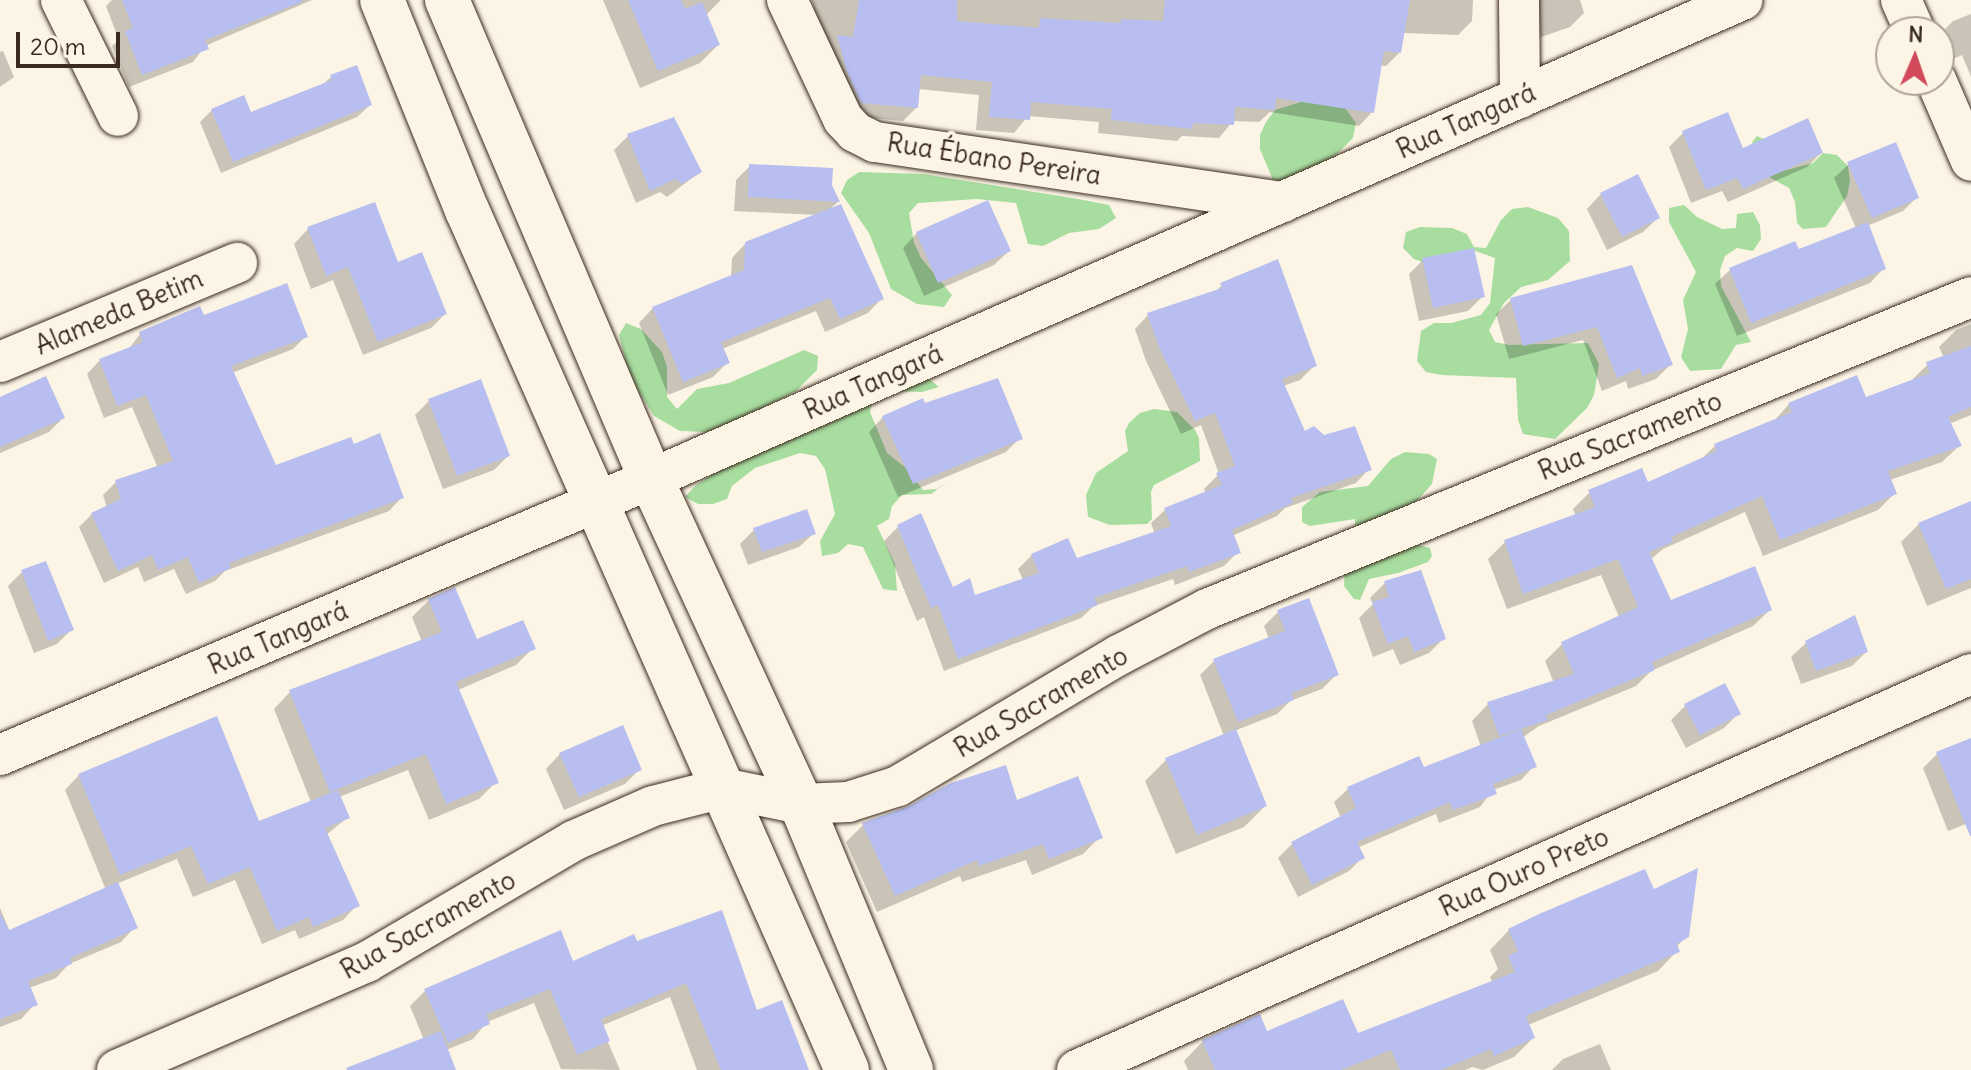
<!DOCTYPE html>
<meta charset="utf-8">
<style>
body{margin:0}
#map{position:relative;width:1971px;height:1070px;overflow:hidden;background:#fcf5e5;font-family:Delius,sans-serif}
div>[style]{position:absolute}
.green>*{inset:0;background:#a8dda0}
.shadow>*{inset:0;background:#0003}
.building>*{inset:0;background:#b8bff0}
.roads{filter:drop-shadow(0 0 2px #3b2a1e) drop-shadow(0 0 2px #3b2a1e)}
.minor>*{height:40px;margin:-20px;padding:0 20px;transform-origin:20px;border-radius:20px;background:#fcf5e5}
.secondary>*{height:44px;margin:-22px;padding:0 22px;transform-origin:22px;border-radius:22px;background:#fcf5e5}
span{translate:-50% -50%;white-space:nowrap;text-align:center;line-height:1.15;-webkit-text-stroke:8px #fcf5e5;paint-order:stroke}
.street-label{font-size:26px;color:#3b2a1e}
.north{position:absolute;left:1875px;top:16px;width:80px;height:80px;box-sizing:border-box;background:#fcf5e5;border:2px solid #afa495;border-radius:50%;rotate:2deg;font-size:22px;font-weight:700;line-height:32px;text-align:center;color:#3b2a1e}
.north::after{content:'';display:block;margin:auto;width:28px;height:36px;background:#d1495b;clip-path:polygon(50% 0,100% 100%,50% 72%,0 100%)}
.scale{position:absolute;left:16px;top:32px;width:104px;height:36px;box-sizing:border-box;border:4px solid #3b2a1e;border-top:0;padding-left:10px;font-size:24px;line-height:28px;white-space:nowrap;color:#3b2a1e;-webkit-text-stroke:6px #fcf5e5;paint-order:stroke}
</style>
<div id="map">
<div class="green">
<i style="clip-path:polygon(1314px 98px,1335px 101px,1346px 109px,1356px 123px,1353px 138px,1331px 160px,1275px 185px,1260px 149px,1260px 135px,1266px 122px,1275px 110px)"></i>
<i style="clip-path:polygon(1757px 136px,1764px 139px,1775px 173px,1813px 163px,1823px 153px,1837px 155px,1848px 166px,1850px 181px,1847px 196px,1826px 227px,1803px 229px,1797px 223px,1795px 202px,1789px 188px,1762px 173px,1752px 142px)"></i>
<i style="clip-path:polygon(859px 172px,923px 174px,1078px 199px,1109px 205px,1116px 218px,1099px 229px,1069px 233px,1043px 246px,1028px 244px,1016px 203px,977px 199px,918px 203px,909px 213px,914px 243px,921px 258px,952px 295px,944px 307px,917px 304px,891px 289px,869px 233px,841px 193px,847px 180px)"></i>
<i style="clip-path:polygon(1684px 205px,1697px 217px,1722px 229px,1736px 228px,1737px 214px,1753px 212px,1760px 225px,1761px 239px,1753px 251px,1737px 248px,1725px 256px,1720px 270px,1721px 286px,1751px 342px,1736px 345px,1721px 369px,1690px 371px,1681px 357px,1688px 329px,1683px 300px,1696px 272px,1669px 222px,1669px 208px)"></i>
<i style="clip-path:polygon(1528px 207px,1558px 218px,1569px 231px,1570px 261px,1548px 280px,1521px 287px,1504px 303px,1489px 330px,1495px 342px,1509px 345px,1588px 343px,1599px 364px,1594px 395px,1587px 408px,1555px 439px,1523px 434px,1518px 420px,1516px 378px,1442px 375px,1426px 372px,1417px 361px,1421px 331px,1434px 323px,1451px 323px,1481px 315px,1490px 303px,1495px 258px,1470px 249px,1429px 264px,1414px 259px,1403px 248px,1406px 232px,1420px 227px,1452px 228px,1467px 234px,1474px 247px,1486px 248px,1501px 220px,1512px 209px)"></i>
<i style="clip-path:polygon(626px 323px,641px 329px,662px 352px,667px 367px,667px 397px,677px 409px,697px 389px,729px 383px,804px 350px,818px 356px,817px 370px,796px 391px,726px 427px,709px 432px,680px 431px,654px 416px,630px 378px,619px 335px)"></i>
<i style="clip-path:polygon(913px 377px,928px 378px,939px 387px,922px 392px,887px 391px,873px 399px,870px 412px,887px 453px,906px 468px,923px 490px,937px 489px,949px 481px,931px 494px,902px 495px,892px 506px,889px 519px,877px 526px,895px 564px,897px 591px,883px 589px,863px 547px,848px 544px,838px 553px,822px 556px,820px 541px,835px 514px,825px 469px,816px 456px,800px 453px,755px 468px,732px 486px,727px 499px,713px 504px,698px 504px,685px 497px,696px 485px,764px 442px,844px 405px,869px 390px)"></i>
<i style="clip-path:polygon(1154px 409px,1177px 412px,1195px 430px,1199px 438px,1200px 461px,1154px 485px,1151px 492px,1152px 519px,1147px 524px,1110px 525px,1088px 517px,1086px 495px,1096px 473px,1128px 451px,1125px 431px,1129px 423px,1140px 413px)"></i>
<i style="clip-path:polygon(1405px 452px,1429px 454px,1437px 459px,1432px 484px,1415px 503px,1414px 544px,1430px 548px,1432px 556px,1428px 562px,1398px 573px,1369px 579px,1360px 600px,1354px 599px,1344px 586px,1346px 542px,1355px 527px,1355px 519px,1310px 526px,1302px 522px,1302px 507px,1320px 492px,1368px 486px,1391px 459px)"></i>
</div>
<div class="shadow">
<i style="clip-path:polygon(112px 0,312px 0,205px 46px,193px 62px,129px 87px,112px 46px,119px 40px,106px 6px)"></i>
<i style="clip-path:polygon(603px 0,721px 0,705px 16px,718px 45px,700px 63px,640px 88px)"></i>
<i style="clip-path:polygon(812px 0,1473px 0,1472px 21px,1458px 35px,1403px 33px,1400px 52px,1386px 66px,1380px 65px,1372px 112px,1359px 126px,1270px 112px,1259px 122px,1233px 121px,1219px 138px,1182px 136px,1177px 141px,1098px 133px,1099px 122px,1028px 116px,1014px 133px,976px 130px,979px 95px,918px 89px,917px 107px,903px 121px,847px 116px,834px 86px)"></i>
<i style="clip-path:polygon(1529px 0,1580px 0,1584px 13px,1570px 27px,1541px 37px)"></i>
<i style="clip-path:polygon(1971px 14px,1971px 77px,1962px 55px,1940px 65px,1939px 61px,1939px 35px,1953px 21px)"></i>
<i style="clip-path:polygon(3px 51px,14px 77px,0 87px,0 52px)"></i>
<i style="clip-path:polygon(331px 77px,370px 105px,357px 117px,221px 173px,200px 122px,212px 110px,250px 115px,321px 86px)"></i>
<i style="clip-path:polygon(1683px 133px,1742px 151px,1821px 153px,1807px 167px,1728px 202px,1722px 191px,1691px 203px,1669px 147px)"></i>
<i style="clip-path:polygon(628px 136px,700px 172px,667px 197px,660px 192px,636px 203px,614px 150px)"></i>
<i style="clip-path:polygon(1849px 164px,1917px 197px,1903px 211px,1867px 226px,1884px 268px,1870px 283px,1737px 336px,1715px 284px,1730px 270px,1794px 244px,1798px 251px,1856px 228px,1834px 178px)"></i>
<i style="clip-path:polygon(750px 166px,830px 185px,838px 202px,827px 212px,882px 298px,868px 313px,825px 332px,816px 311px,722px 349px,727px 363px,713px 377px,668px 395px,639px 323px,653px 308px,731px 278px,732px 258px,746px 243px,819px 215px,734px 211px,736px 180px)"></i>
<i style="clip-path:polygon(1601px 194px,1658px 218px,1643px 232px,1607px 250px,1587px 209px)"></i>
<i style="clip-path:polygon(308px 229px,397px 264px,445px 314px,431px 328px,363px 355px,333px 280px,311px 289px,294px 244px)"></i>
<i style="clip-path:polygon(917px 233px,1009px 251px,994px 265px,924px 296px,903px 248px)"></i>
<i style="clip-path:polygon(1423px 260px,1482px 297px,1468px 311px,1419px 321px,1409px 274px)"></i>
<i style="clip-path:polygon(1631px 267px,1671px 364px,1656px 379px,1628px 389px,1626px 381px,1602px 391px,1583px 340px,1509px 359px,1496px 314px,1511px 300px)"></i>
<i style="clip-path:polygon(1222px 285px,1314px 366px,1300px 380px,1283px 386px,1304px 434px,1369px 469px,1356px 483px,1285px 508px,1277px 516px,1232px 536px,1238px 552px,1224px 566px,1175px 585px,1173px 579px,1094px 606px,1081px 618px,944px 671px,924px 617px,917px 621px,884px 541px,898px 527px,952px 590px,974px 598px,1023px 580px,1018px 569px,1032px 555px,1076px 561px,1155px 534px,1151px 523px,1165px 510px,1206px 494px,1204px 489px,1219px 474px,1201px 425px,1181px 434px,1146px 361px,1135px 329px,1148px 315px,1214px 293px)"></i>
<i style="clip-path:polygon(203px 318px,306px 336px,293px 349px,232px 373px,275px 468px,352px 446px,402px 497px,389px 511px,225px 571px,215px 581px,186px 594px,174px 569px,144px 582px,138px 567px,104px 583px,79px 527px,92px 514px,107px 508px,103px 495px,116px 482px,157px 466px,132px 407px,104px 418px,87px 374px,100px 360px,128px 350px,140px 334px)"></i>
<i style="clip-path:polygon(1971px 324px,1971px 415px,1949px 424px,1959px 446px,1942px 462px,1890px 480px,1895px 493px,1878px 510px,1763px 556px,1745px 512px,1663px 549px,1651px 559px,1670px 603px,1770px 610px,1753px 626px,1651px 671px,1636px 686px,1539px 726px,1522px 738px,1534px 766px,1521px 780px,1493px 790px,1480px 807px,1439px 823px,1436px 814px,1357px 848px,1363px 857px,1349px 871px,1298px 897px,1278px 858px,1292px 844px,1341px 818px,1334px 802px,1348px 789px,1423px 769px,1481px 747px,1472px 721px,1488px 704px,1554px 683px,1545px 661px,1562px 644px,1619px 617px,1601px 575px,1507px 609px,1488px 559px,1505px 542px,1576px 516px,1573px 509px,1590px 492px,1647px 485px,1699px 461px,1715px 446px,1773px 422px,1789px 404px,1865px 400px,1911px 381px,1928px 364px,1944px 358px,1939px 347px,1956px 330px)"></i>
<i style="clip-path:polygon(0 398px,63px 418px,49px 432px,0 453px)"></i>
<i style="clip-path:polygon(429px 401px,508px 456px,494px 470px,443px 489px,415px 415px)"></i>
<i style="clip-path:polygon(924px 405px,1020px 438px,1006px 452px,898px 497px,869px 432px,883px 417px)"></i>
<i style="clip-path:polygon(1971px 503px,1971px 588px,1927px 606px,1901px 542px,1919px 524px)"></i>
<i style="clip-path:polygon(754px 530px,814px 533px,799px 547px,748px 565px,740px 544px)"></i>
<i style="clip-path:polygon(22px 572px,71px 630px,57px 644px,34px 653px,8px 586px)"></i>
<i style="clip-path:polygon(1420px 572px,1443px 639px,1429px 653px,1400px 665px,1393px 649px,1373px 657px,1359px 618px,1373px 604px,1370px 598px,1385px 583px)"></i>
<i style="clip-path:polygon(429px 600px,476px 641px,533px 648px,516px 665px,458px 690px,496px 782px,479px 799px,429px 820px,408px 770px,339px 797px,347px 818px,326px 835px,357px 905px,343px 920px,299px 939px,295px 930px,262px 944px,235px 880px,193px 897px,177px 859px,116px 884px,135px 927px,121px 942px,69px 964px,56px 978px,29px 988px,35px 1004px,21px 1019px,0 1027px,0 908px,10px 932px,106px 890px,65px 790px,79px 775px,258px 823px,311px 802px,274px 709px,290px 692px,422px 642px,412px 617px)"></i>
<i style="clip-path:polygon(1278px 612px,1336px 675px,1322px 689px,1290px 701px,1277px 714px,1234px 731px,1265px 806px,1244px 827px,1176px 854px,1145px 781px,1166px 760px,1224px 736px,1200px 675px,1214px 661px,1269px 639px,1264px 626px)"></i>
<i style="clip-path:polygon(1806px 643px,1866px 652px,1852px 666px,1801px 684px,1791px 657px)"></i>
<i style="clip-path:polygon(1685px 706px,1738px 714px,1724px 728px,1686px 748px,1671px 720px)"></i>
<i style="clip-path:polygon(1971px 740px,1971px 822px,1948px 831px,1923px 768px,1937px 754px)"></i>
<i style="clip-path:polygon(560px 754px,640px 769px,625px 784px,564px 810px,546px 769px)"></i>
<i style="clip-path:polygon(1016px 802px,1100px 837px,1083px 854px,1032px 875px,1026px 860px,962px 882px,960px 876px,877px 912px,846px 842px,863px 825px)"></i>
<i style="clip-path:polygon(1653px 892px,1687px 936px,1676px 947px,1677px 951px,1658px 971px,1528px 1025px,1533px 1038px,1514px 1057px,1483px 1070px,1472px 1067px,1465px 1070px,1188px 1070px,1184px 1061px,1203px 1041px,1266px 1034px,1357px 1036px,1493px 983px,1490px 977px,1498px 969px,1490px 950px,1509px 930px)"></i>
<i style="clip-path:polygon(635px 943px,756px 1012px,807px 1070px,697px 1070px,670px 997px,601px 1026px,620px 1070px,561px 1069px,534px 1003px,487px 1022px,473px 1039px,446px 1050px,454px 1070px,374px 1070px,424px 1040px,410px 1006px,425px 991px,572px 963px)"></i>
<i style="clip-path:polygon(1600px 1044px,1611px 1070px,1552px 1070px,1563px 1059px)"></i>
</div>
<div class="building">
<i style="clip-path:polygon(122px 0,302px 0,302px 2px,205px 40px,209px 49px,142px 75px,125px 31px,133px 28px)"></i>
<i style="clip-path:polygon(628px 0,681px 0,685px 9px,702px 2px,720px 45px,658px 71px)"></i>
<i style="clip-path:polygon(859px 0,957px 0,957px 21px,1039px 28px,1040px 18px,1121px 23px,1121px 19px,1163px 21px,1165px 0,1410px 0,1401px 53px,1384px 51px,1374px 113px,1276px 98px,1275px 110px,1235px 107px,1234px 125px,1193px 123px,1192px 129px,1111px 120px,1112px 109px,1031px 102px,1030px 120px,989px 117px,992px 82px,921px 75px,918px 108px,861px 103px,847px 72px,837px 35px,853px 37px)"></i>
<i style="clip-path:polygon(357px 65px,372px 105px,233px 162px,211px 109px,244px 95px,251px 112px,332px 80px,330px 75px)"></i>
<i style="clip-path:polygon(1728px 112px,1743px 148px,1808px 118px,1823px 153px,1743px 189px,1737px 178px,1706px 190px,1682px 131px)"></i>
<i style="clip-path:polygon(674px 117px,702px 172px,682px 184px,675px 179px,650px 191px,627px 134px)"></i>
<i style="clip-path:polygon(1896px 142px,1919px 198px,1872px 218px,1847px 162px)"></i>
<i style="clip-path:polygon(749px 164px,833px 168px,832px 185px,840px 202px,748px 197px)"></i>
<i style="clip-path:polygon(1638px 174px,1660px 218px,1622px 237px,1600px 193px)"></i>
<i style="clip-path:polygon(988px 200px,1011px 251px,938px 283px,916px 232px)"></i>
<i style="clip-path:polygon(375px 202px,398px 262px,422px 252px,447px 314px,378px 342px,348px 267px,326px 276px,307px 227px)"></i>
<i style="clip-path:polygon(841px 204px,884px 299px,840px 319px,830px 298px,721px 342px,730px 363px,683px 382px,652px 307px,744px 270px,745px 242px)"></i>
<i style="clip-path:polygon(1868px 222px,1886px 269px,1751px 323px,1729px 268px,1795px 241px,1799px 249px)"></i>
<i style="clip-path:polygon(1474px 248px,1485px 297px,1433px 308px,1422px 258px)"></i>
<i style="clip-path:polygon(1278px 259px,1317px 366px,1282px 379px,1305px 431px,1314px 426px,1324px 435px,1355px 426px,1372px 470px,1291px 498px,1293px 503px,1232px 530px,1241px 553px,1189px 572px,1187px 566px,1094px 598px,1098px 605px,958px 659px,938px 605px,931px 608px,897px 525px,921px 513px,953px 587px,970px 578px,975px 595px,1039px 573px,1031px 554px,1068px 538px,1077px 558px,1171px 526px,1164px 508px,1222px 485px,1216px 473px,1235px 466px,1215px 413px,1195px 421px,1159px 347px,1147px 313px,1222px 288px,1220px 283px)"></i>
<i style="clip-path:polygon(1632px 265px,1673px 365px,1642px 376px,1640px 368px,1617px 378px,1597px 327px,1523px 346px,1510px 298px)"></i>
<i style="clip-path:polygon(287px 283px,308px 337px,231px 366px,276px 465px,351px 437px,354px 444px,380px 433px,404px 498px,229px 563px,231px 568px,199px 583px,188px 557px,158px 570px,152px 555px,118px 571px,91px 513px,121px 499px,115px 480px,173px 461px,146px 395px,117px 406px,99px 359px,143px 342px,139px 332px,200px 306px,204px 315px)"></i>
<i style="clip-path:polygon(1971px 346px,1971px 407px,1948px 417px,1962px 446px,1888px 471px,1897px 494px,1780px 540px,1762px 496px,1671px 537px,1673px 542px,1649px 552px,1671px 600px,1755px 566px,1772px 610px,1652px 662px,1655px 670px,1546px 715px,1548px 720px,1499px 736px,1487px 702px,1574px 674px,1561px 642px,1638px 607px,1618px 559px,1523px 594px,1504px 540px,1595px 507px,1588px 490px,1642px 468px,1648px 482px,1717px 451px,1714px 444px,1792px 412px,1788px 403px,1857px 375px,1866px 397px,1930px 373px,1926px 362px)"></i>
<i style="clip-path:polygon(46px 376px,65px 418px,0 447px,0 397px)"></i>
<i style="clip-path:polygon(998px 378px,1023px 439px,913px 484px,882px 416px,923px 398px,925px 403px)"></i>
<i style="clip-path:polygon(481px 379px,510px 456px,457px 476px,428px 399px)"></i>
<i style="clip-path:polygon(1971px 501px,1971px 579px,1946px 589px,1918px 523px)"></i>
<i style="clip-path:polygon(807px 509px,816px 534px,762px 552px,753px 528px)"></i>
<i style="clip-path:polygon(46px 561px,74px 630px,48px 641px,21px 570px)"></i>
<i style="clip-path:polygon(1421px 570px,1446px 639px,1414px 652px,1408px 636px,1388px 644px,1372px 602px,1389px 597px,1384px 581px)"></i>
<i style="clip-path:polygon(455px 587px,477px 639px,523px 620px,536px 649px,456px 682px,499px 783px,446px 804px,426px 754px,330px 792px,289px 690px,442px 632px,428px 599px)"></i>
<i style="clip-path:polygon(1309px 598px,1339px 675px,1291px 693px,1294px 700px,1238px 722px,1213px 659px,1285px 631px,1277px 610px)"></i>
<i style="clip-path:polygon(1855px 615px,1868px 652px,1816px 671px,1805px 641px)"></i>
<i style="clip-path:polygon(1725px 683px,1741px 714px,1700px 735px,1684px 704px)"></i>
<i style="clip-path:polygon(217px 716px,259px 821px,338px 790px,350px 818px,325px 828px,360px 906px,313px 927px,309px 917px,277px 931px,250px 867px,208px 884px,191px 846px,120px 875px,78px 774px)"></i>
<i style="clip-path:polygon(623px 725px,642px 770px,579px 797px,559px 753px)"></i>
<i style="clip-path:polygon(1236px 729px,1267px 806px,1197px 835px,1165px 758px)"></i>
<i style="clip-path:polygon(1521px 729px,1537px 767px,1493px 784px,1497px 794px,1453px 810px,1450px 802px,1357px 842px,1365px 858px,1312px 885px,1291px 842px,1356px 808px,1347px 787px,1419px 756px,1424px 767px)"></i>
<i style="clip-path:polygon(1971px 738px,1971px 836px,1970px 836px,1936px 752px)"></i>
<i style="clip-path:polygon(1006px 765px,1017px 800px,1078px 776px,1103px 838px,1049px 859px,1043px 844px,979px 866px,977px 860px,895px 896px,862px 823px,909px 806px,951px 783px)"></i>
<i style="clip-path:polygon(1698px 868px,1689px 937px,1677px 944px,1680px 952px,1526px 1016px,1535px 1038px,1494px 1056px,1491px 1049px,1441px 1070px,1400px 1070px,1391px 1050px,1341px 1070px,1215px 1070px,1202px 1040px,1260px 1014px,1267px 1031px,1343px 999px,1358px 1033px,1515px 972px,1508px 956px,1518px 951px,1508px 929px,1539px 914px,1645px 869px,1654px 889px)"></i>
<i style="clip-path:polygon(118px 882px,138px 928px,70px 958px,72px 964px,28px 981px,38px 1005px,0 1019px,0 913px,9px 930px)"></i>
<i style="clip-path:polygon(722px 910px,757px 1010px,782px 1000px,809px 1070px,721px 1070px,686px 983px,601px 1019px,610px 1041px,577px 1055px,550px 989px,486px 1014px,490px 1024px,448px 1043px,424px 989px,561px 930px,573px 961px,634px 934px,637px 941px)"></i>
<i style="clip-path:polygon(441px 1031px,456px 1070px,347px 1070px,346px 1068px)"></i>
</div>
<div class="roads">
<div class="minor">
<i style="left:61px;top:0;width:129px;rotate:63.8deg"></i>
<i style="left:787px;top:0;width:132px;rotate:64.8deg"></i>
<i style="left:843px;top:119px;width:18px;rotate:47deg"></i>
<i style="left:855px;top:132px;width:22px;rotate:27deg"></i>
<i style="left:875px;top:142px;width:412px;rotate:8.4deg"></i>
<i style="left:1519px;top:0;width:98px;rotate:89.4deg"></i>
<i style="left:1901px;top:0;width:35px;rotate:66deg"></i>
<i style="left:1936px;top:80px;width:88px;rotate:66.6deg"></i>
<i style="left:0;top:362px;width:257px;rotate:-22.7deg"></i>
<i style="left:0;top:755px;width:707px;rotate:-22.98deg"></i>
<i style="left:651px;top:479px;width:1192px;rotate:-23.7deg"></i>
<i style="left:117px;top:1070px;width:272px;rotate:-23.4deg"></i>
<i style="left:367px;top:962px;width:239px;rotate:-30.4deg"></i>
<i style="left:573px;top:841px;width:87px;rotate:-23.6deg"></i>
<i style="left:653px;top:806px;width:72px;rotate:-14.4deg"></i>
<i style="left:723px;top:788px;width:80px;rotate:11.6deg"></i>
<i style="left:801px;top:804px;width:47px;rotate:-2.4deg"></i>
<i style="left:848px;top:802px;width:52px;rotate:-17.7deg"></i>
<i style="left:898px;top:786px;width:257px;rotate:-30.7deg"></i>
<i style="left:1119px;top:655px;width:99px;rotate:-27.6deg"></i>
<i style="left:1207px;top:609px;width:825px;rotate:-22.21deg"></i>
<i style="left:1077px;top:1070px;width:978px;rotate:-23.89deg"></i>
</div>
<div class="secondary">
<i style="left:382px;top:0;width:227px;rotate:68deg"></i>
<i style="left:467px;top:210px;width:940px;rotate:66.16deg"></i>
<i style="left:447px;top:0;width:521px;rotate:66.93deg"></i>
<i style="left:651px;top:479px;width:358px;rotate:65.2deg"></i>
<i style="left:801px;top:804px;width:288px;rotate:67.5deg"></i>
</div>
</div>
<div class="street-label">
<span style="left:1466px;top:121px;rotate:-24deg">Rua Tangará</span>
<span style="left:994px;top:159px;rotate:9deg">Rua Ébano Pereira</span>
<span style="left:119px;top:312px;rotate:-23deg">Alameda Betim</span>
<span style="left:873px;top:382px;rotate:-24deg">Rua Tangará</span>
<span style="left:1630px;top:436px;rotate:-22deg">Rua Sacramento</span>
<span style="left:278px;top:638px;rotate:-23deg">Rua Tangará</span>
<span style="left:1041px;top:702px;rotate:-30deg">Rua Sacramento</span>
<span style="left:1524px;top:872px;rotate:-24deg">Rua Ouro Preto</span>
<span style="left:428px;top:925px;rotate:-29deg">Rua Sacramento</span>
</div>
<div class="north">N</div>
<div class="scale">20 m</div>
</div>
